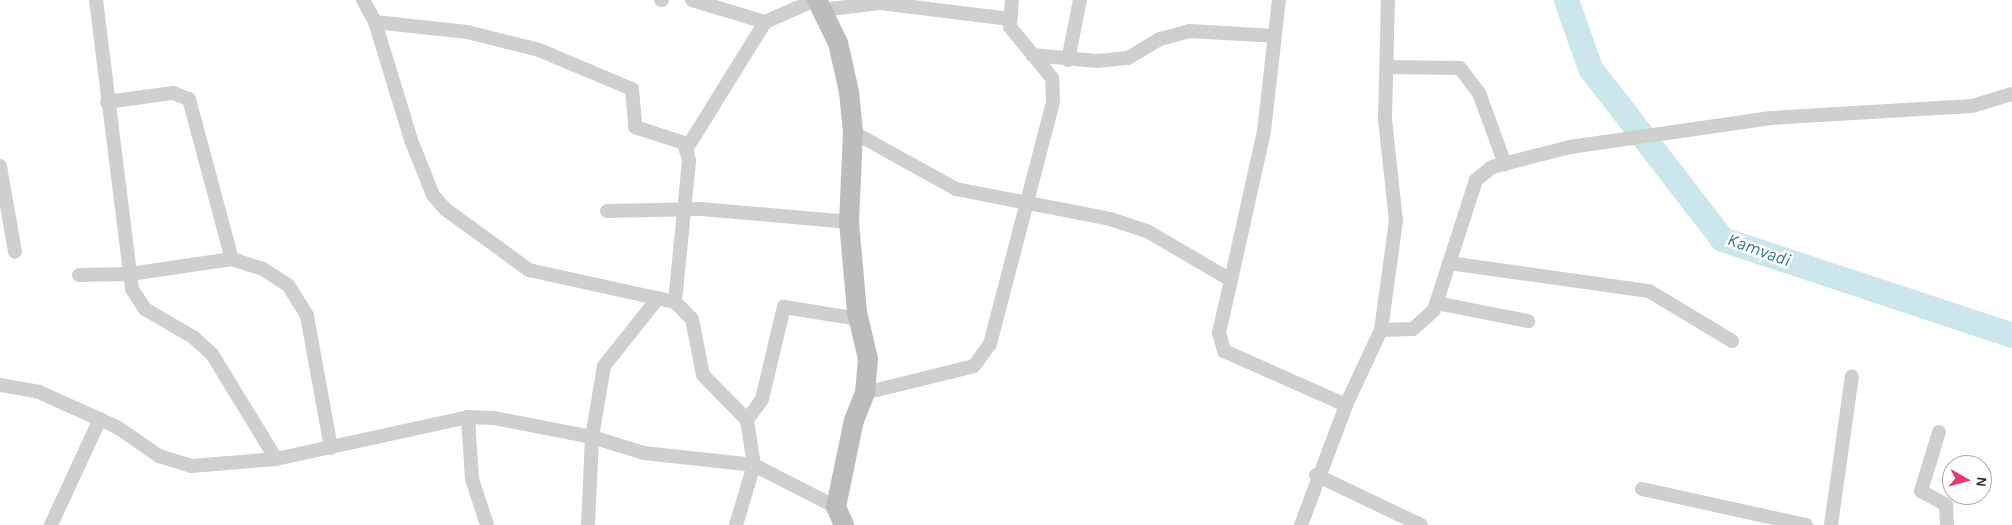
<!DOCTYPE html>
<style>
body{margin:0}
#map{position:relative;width:2012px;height:525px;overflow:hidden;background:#fff;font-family:Karla,sans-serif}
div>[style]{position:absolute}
.river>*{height:25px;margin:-12.5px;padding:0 12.5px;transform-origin:12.5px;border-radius:12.5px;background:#cbe7eb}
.street>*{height:14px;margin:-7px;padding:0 7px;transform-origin:7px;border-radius:7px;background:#cfcfcf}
.secondary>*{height:20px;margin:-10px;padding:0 10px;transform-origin:10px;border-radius:10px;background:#bcbcbc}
span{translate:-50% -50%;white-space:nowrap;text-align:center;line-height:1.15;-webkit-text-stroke:5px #fff;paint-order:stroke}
.water-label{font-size:18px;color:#3a7e88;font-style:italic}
.north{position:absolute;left:1942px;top:455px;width:50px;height:50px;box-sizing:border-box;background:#fff;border:1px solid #adadad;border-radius:50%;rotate:97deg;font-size:14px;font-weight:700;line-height:20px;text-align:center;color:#323232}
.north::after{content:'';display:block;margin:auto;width:18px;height:22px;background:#e43a72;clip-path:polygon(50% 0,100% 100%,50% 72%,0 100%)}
</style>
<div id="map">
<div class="river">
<i style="left:1566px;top:0;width:72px;rotate:70.6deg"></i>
<i style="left:1590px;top:68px;width:216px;rotate:52.3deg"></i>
<i style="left:1722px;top:239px;width:305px;rotate:18.3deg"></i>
</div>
<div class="street">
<i style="left:96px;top:0;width:291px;rotate:82.9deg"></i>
<i style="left:132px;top:289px;width:24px;rotate:57deg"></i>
<i style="left:145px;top:309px;width:56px;rotate:30.3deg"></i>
<i style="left:193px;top:337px;width:25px;rotate:42deg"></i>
<i style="left:212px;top:354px;width:123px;rotate:58.6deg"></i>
<i style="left:363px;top:0;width:25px;rotate:61deg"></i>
<i style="left:375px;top:22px;width:93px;rotate:6.2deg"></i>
<i style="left:467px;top:32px;width:74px;rotate:14deg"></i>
<i style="left:539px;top:50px;width:101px;rotate:22.8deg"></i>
<i style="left:632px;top:89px;width:38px;rotate:85deg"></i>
<i style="left:635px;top:127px;width:52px;rotate:18.1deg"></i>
<i style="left:684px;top:143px;width:19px;rotate:74deg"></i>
<i style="left:689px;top:161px;width:142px;rotate:95.7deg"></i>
<i style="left:675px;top:302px;width:24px;rotate:45deg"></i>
<i style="left:692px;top:319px;width:57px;rotate:78.9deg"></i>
<i style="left:703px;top:375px;width:63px;rotate:45.6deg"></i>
<i style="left:747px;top:420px;width:46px;rotate:81.2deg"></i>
<i style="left:754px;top:465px;width:63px;rotate:106.7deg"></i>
<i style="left:661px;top:0;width:1px"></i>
<i style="left:692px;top:0;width:76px;rotate:16.8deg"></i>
<i style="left:822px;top:10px;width:58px;rotate:-6.9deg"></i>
<i style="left:880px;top:3px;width:131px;rotate:7deg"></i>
<i style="left:375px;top:22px;width:123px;rotate:73deg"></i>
<i style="left:411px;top:140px;width:59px;rotate:68.2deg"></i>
<i style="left:433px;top:195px;width:18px;rotate:49deg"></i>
<i style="left:445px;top:209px;width:104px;rotate:36deg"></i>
<i style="left:529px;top:270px;width:149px;rotate:12.4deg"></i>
<i style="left:1032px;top:55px;width:66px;rotate:5.2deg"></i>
<i style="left:1098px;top:61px;width:30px;rotate:-6deg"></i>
<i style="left:1128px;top:58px;width:37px;rotate:-31deg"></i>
<i style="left:1160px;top:39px;width:30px;rotate:-15deg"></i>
<i style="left:1189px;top:31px;width:86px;rotate:3.3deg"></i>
<i style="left:1068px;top:60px;width:61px;rotate:-78.7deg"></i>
<i style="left:1387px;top:67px;width:73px;rotate:0.8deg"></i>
<i style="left:1460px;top:68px;width:31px;rotate:53deg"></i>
<i style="left:1479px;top:93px;width:76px;rotate:69.9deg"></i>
<i style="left:107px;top:102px;width:67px;rotate:-7.8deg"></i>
<i style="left:173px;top:93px;width:17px;rotate:21deg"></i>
<i style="left:189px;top:99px;width:166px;rotate:75deg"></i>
<i style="left:853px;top:132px;width:118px;rotate:29deg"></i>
<i style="left:956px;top:189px;width:157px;rotate:11deg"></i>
<i style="left:1110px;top:219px;width:39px;rotate:18deg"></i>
<i style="left:1147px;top:231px;width:97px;rotate:30.3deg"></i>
<i style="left:1231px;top:280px;width:153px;rotate:-77.5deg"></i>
<i style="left:1264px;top:131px;width:132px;rotate:-83.5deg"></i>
<i style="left:687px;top:148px;width:148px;rotate:-58.2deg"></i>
<i style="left:765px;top:22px;width:55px;rotate:-23.7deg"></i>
<i style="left:0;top:166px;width:87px;rotate:80.1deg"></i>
<i style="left:607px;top:211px;width:94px;rotate:-1.2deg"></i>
<i style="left:701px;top:209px;width:149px;rotate:5deg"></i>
<i style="left:1449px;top:263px;width:202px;rotate:8deg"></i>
<i style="left:1649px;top:291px;width:97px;rotate:31.1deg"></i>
<i style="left:79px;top:275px;width:51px;rotate:-1.1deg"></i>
<i style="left:130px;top:274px;width:103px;rotate:-8.4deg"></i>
<i style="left:232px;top:259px;width:33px;rotate:18deg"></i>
<i style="left:263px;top:269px;width:30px;rotate:33deg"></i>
<i style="left:288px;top:285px;width:36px;rotate:58deg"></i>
<i style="left:307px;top:316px;width:134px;rotate:79.7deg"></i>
<i style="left:1231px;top:280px;width:54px;rotate:102.8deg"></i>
<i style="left:1219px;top:333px;width:19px;rotate:74deg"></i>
<i style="left:1224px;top:351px;width:133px;rotate:23.9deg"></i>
<i style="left:1436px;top:303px;width:94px;rotate:11.1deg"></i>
<i style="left:1381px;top:330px;width:110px;rotate:-82.2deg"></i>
<i style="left:1396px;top:221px;width:103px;rotate:-96.2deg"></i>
<i style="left:1385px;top:119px;width:119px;rotate:-88.6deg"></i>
<i style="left:0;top:385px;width:40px;rotate:10deg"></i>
<i style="left:39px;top:392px;width:85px;rotate:24.2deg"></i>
<i style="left:117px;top:427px;width:51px;rotate:34.6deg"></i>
<i style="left:159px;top:456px;width:34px;rotate:17deg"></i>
<i style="left:191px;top:466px;width:85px;rotate:-4.7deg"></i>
<i style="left:276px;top:459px;width:197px;rotate:-12.3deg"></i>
<i style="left:468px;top:417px;width:26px;rotate:2deg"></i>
<i style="left:494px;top:418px;width:100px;rotate:11deg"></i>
<i style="left:592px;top:437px;width:54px;rotate:17.1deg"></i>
<i style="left:644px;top:453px;width:111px;rotate:6.2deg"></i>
<i style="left:754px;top:465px;width:92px;rotate:27.1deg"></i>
<i style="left:865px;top:393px;width:112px;rotate:-13.9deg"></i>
<i style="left:974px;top:366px;width:27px;rotate:-54deg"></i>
<i style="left:990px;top:344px;width:250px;rotate:-75.4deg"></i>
<i style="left:1053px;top:102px;width:24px;rotate:-92deg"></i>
<i style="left:1052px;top:78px;width:66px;rotate:-129.5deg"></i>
<i style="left:1010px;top:27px;width:27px;rotate:-86deg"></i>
<i style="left:468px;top:417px;width:62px;rotate:86.3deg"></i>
<i style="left:472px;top:479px;width:48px;rotate:71.9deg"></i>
<i style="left:747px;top:420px;width:26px;rotate:-54deg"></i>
<i style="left:762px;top:399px;width:95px;rotate:-76.6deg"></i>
<i style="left:784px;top:307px;width:76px;rotate:9.1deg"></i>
<i style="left:1939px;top:432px;width:62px;rotate:107deg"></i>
<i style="left:1921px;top:491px;width:29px;rotate:29deg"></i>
<i style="left:1946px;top:505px;width:20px;rotate:87deg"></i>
<i style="left:1316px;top:475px;width:116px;rotate:25.5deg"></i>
<i style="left:1642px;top:489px;width:168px;rotate:12.4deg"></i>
<i style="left:51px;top:525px;width:117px;rotate:-65.2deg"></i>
<i style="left:588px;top:525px;width:88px;rotate:-87.4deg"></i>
<i style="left:592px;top:437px;width:72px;rotate:-80.4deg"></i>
<i style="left:604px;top:366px;width:87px;rotate:-51.5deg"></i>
<i style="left:1301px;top:525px;width:128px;rotate:-69.4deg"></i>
<i style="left:1346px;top:405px;width:83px;rotate:-65deg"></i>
<i style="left:1381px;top:330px;width:32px;rotate:-2deg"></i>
<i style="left:1413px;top:329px;width:28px;rotate:-42deg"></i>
<i style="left:1434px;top:310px;width:137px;rotate:-72.1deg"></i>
<i style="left:1476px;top:180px;width:21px;rotate:-39deg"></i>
<i style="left:1492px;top:167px;width:81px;rotate:-14.4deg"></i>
<i style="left:1570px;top:147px;width:203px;rotate:-8.2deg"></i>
<i style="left:1771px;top:118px;width:201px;rotate:-3.4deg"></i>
<i style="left:1972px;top:106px;width:42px;rotate:-16.7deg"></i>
<i style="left:1831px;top:525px;width:150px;rotate:-82deg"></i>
</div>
<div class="secondary">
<i style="left:817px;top:0;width:48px;rotate:64deg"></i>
<i style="left:838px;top:43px;width:50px;rotate:77.3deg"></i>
<i style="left:849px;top:92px;width:40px;rotate:84.3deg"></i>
<i style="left:853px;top:132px;width:90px;rotate:92.5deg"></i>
<i style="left:849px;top:222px;width:90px;rotate:84.9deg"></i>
<i style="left:857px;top:312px;width:48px;rotate:76.8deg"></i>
<i style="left:868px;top:359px;width:34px;rotate:95deg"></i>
<i style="left:865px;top:393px;width:29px;rotate:112deg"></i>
<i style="left:854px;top:420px;width:89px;rotate:101.7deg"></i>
<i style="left:836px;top:507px;width:20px;rotate:66deg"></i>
</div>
<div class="water-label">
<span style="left:1759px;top:250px;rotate:20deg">Kamvadi</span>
</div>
<div class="north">N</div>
</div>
